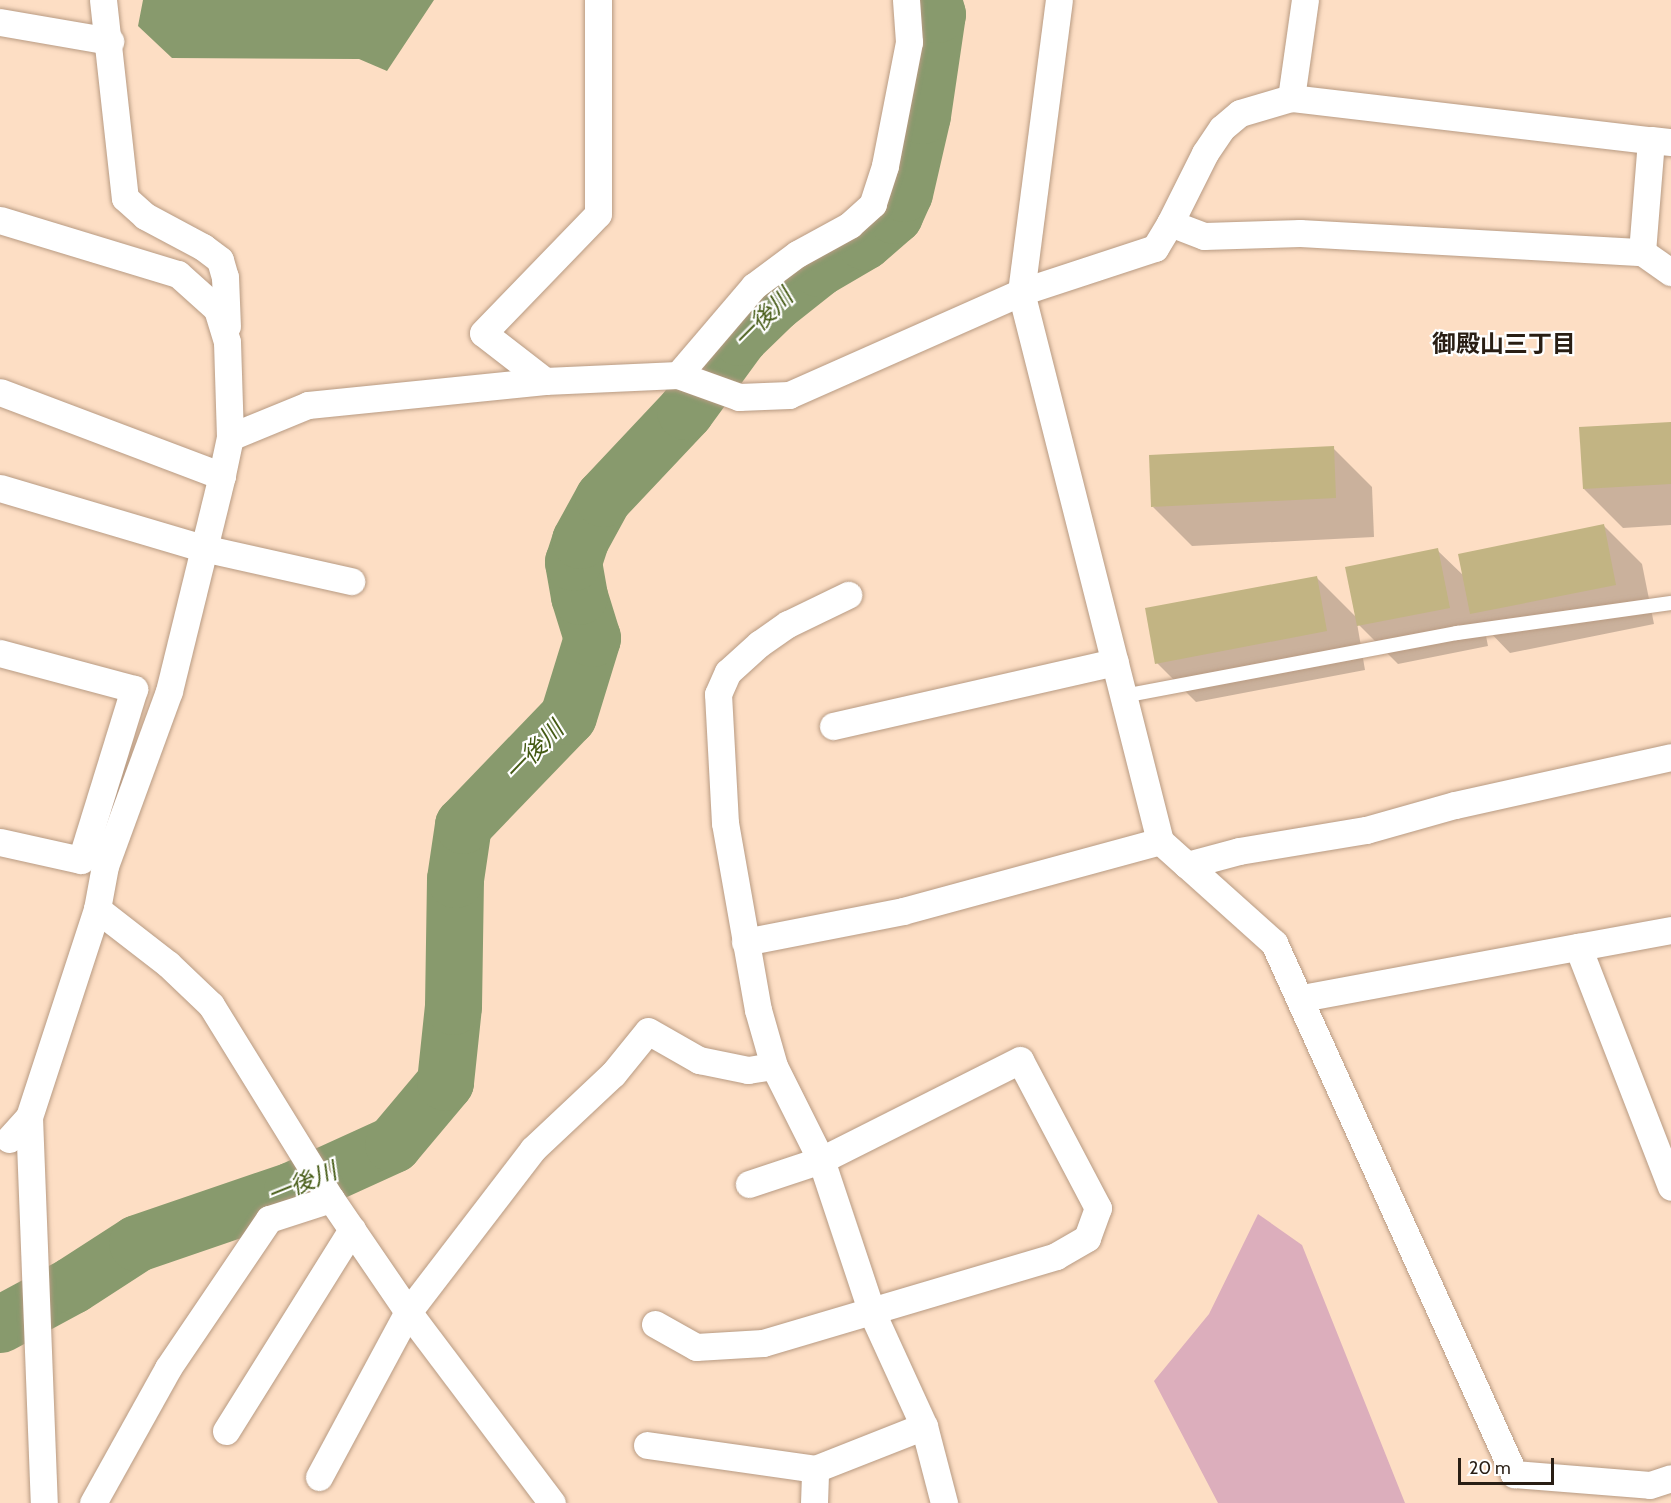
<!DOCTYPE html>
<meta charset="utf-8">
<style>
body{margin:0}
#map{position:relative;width:1671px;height:1503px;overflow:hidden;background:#fddec4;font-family:Cabin,"Noto Sans JP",sans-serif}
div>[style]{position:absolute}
.green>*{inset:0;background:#dcaebc}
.water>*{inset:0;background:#889a6d}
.shadow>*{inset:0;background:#0003}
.river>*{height:57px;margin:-28.5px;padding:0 28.5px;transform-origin:28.5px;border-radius:28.5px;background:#889a6d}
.building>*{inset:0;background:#c2b483}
.roads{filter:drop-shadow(0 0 2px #b89b83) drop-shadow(0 0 2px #b89b83)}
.service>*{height:14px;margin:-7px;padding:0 7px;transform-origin:7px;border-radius:7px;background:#fff}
.minor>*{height:27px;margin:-13.5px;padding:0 13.5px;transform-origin:13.5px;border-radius:13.5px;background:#fff}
span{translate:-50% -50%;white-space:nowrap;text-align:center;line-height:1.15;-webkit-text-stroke:4.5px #fff;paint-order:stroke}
.water-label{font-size:24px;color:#445a14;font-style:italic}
.neighbourhood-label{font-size:24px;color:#291e14;font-weight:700}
.scale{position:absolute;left:1458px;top:1458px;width:96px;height:27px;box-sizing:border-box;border:3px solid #291e14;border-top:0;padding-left:8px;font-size:18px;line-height:21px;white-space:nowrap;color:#291e14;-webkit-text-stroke:4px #fff;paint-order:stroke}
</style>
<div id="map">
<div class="green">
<i style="clip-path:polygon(1258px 1214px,1302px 1245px,1405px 1503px,1218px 1503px,1154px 1381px,1209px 1314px)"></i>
</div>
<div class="water">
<i style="clip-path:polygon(143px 0,434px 0,387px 71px,359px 59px,172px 58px,138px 26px)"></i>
</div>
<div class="shadow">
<i style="clip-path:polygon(1671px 423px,1671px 525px,1623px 528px,1584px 489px)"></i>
<i style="clip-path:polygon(1333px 448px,1372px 487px,1374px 537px,1192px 546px,1153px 507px)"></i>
<i style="clip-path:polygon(1603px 525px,1642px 564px,1654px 624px,1510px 653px,1484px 626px,1488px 646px,1398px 664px,1357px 623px,1365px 670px,1196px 702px,1157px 663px,1316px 577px,1357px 618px,1437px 550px,1464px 576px)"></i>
</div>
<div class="river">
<i style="left:0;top:1324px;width:82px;rotate:-28.4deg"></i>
<i style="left:72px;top:1285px;width:77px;rotate:-32.9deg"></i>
<i style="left:137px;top:1243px;width:164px;rotate:-18.9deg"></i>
<i style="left:292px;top:1190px;width:111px;rotate:-24.5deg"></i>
<i style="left:393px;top:1144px;width:81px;rotate:-50deg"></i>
<i style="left:445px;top:1082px;width:76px;rotate:-84deg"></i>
<i style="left:453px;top:1006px;width:127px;rotate:-89.1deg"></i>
<i style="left:455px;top:879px;width:55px;rotate:-81.6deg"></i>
<i style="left:463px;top:825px;width:151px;rotate:-46.1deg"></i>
<i style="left:568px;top:716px;width:82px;rotate:-72.9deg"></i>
<i style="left:592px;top:638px;width:44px;rotate:-107.2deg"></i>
<i style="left:579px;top:596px;width:35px;rotate:-100deg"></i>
<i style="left:573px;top:562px;width:23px;rotate:-72deg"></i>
<i style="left:580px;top:540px;width:48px;rotate:-61.3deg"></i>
<i style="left:603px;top:498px;width:120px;rotate:-46.7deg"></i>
<i style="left:685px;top:411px;width:92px;rotate:-53.9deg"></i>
<i style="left:739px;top:337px;width:49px;rotate:-44.2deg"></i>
<i style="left:774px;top:303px;width:56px;rotate:-38.5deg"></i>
<i style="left:818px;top:268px;width:53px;rotate:-30.4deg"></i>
<i style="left:864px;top:241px;width:40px;rotate:-41deg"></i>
<i style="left:894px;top:215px;width:24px;rotate:-66deg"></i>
<i style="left:904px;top:193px;width:80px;rotate:-77deg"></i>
<i style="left:922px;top:115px;width:102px;rotate:-81.6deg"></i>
<i style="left:937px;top:14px;width:15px;rotate:-106deg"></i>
</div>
<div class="building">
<i style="clip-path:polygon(1671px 422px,1671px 484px,1583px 489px,1579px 427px)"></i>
<i style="clip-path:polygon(1334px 446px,1336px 498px,1151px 507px,1149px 455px)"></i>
<i style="clip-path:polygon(1604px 524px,1616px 585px,1470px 614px,1458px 554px)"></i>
<i style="clip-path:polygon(1438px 548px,1450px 608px,1357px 626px,1345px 567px)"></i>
<i style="clip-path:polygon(1317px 576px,1327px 631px,1155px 664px,1145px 608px)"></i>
</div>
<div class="roads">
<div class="service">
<i style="left:1123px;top:696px;width:340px;rotate:-10.7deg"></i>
<i style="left:1457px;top:633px;width:216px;rotate:-8deg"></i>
</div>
<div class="minor">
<i style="left:103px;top:0;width:199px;rotate:83.7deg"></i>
<i style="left:125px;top:198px;width:27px;rotate:42deg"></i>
<i style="left:145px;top:216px;width:66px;rotate:28.1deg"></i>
<i style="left:203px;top:247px;width:21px;rotate:37deg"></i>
<i style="left:220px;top:260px;width:18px;rotate:74deg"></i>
<i style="left:225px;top:277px;width:49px;rotate:87.7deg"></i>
<i style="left:906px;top:0;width:42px;rotate:85.9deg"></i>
<i style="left:909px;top:42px;width:126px;rotate:101deg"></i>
<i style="left:885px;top:166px;width:40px;rotate:108deg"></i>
<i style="left:873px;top:204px;width:31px;rotate:138deg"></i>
<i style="left:850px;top:225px;width:60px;rotate:151.3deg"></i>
<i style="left:797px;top:254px;width:54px;rotate:143.3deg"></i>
<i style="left:754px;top:286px;width:117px;rotate:130.5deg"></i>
<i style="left:678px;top:375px;width:65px;rotate:19.8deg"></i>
<i style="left:739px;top:397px;width:50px;rotate:-2.3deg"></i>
<i style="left:789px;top:395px;width:254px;rotate:-23.9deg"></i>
<i style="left:1021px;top:292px;width:294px;rotate:-82.6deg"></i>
<i style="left:0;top:22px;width:112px;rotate:9.8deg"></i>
<i style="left:1291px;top:98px;width:99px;rotate:-81.9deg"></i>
<i style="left:0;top:220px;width:186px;rotate:16.9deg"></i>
<i style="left:178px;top:274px;width:52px;rotate:41.9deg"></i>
<i style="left:217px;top:309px;width:34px;rotate:73deg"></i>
<i style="left:227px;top:342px;width:95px;rotate:88.2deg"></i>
<i style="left:230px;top:437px;width:40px;rotate:102deg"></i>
<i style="left:222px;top:476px;width:237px;rotate:-159.3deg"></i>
<i style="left:1170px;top:223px;width:78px;rotate:-63.4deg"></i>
<i style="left:1205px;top:153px;width:30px;rotate:-56deg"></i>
<i style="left:1222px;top:128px;width:23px;rotate:-40deg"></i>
<i style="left:1240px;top:113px;width:53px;rotate:-16.4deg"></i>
<i style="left:1291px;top:98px;width:362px;rotate:6.7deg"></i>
<i style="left:1642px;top:252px;width:112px;rotate:-85.4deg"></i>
<i style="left:1651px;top:140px;width:20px;rotate:6deg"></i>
<i style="left:545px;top:381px;width:78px;rotate:-142.3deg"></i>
<i style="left:483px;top:333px;width:165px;rotate:-46deg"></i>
<i style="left:598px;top:214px;width:214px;rotate:-90deg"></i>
<i style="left:230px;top:437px;width:84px;rotate:-22.3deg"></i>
<i style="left:308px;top:405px;width:238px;rotate:-5.8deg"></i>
<i style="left:545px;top:381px;width:133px;rotate:-2.6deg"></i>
<i style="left:0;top:488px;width:212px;rotate:16.5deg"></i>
<i style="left:203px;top:548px;width:152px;rotate:12.6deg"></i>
<i style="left:0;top:653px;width:139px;rotate:15deg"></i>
<i style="left:134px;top:689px;width:179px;rotate:107.2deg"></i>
<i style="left:81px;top:860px;width:83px;rotate:-167.5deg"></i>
<i style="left:833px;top:726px;width:289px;rotate:-12.8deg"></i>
<i style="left:1160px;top:841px;width:566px;rotate:-104.21deg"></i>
<i style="left:1021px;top:292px;width:141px;rotate:-18.2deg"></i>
<i style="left:1155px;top:248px;width:29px;rotate:-59deg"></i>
<i style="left:1170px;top:223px;width:36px;rotate:21deg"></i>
<i style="left:1204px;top:236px;width:96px;rotate:-1.8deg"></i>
<i style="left:1300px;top:233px;width:343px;rotate:3.2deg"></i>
<i style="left:1642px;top:252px;width:35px;rotate:35deg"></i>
<i style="left:1187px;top:865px;width:117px;rotate:41.9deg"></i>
<i style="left:1274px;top:943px;width:583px;rotate:65.68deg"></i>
<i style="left:1514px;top:1474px;width:136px;rotate:4.6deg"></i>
<i style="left:1650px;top:1485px;width:22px;rotate:-18deg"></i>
<i style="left:97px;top:909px;width:44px;rotate:-79.5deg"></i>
<i style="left:105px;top:866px;width:186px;rotate:-69.9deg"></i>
<i style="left:169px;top:691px;width:221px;rotate:-76.2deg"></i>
<i style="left:1671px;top:930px;width:95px;rotate:169.6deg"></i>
<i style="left:1578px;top:947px;width:257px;rotate:68.8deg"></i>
<i style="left:745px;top:942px;width:161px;rotate:-11.1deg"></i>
<i style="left:903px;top:911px;width:266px;rotate:-15.2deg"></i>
<i style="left:1160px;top:841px;width:36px;rotate:42deg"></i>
<i style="left:1187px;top:865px;width:54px;rotate:-15.1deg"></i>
<i style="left:1239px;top:851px;width:129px;rotate:-9.4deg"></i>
<i style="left:1366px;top:830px;width:92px;rotate:-15.7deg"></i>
<i style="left:1455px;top:805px;width:221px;rotate:-12.5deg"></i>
<i style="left:1302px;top:998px;width:281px;rotate:-10.5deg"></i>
<i style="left:29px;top:1117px;width:386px;rotate:87.8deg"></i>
<i style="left:9px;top:1139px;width:30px;rotate:-48deg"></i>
<i style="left:29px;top:1117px;width:219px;rotate:-71.9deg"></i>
<i style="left:97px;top:909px;width:90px;rotate:37.8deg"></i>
<i style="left:168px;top:964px;width:59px;rotate:43.6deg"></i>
<i style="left:211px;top:1005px;width:228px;rotate:58.3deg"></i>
<i style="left:655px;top:1324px;width:47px;rotate:29.3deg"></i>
<i style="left:696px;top:1347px;width:67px;rotate:-3.4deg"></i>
<i style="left:763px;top:1343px;width:306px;rotate:-16.5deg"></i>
<i style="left:1056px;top:1256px;width:36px;rotate:-30deg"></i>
<i style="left:1087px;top:1238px;width:32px;rotate:-70deg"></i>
<i style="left:1098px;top:1208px;width:167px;rotate:-117.8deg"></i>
<i style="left:1020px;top:1060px;width:223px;rotate:153.3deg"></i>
<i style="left:821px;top:1160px;width:76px;rotate:161.6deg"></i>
<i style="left:924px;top:1426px;width:80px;rotate:75.4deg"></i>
<i style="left:226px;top:1431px;width:238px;rotate:-58deg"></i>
<i style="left:647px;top:1445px;width:170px;rotate:8.1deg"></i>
<i style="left:319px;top:1477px;width:187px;rotate:-61.7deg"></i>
<i style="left:408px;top:1312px;width:205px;rotate:-52.5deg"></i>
<i style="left:533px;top:1149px;width:110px;rotate:-43.2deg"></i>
<i style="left:613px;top:1074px;width:55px;rotate:-50.9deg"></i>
<i style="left:648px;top:1031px;width:59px;rotate:29.6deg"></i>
<i style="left:699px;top:1060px;width:50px;rotate:11.5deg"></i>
<i style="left:748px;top:1070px;width:26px;rotate:-9deg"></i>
<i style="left:93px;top:1503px;width:154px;rotate:-60.9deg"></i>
<i style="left:168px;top:1368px;width:180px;rotate:-55.9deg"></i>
<i style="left:269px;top:1219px;width:65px;rotate:-17.9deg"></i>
<i style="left:331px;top:1199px;width:137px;rotate:55.7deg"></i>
<i style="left:408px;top:1312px;width:239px;rotate:53deg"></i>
<i style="left:814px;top:1503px;width:34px;rotate:-88deg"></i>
<i style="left:815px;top:1469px;width:117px;rotate:-21.5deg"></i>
<i style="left:924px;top:1426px;width:128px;rotate:-114.6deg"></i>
<i style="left:871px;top:1310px;width:158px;rotate:-108.4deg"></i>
<i style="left:821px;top:1160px;width:105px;rotate:-116.6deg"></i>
<i style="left:774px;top:1066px;width:58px;rotate:-105.9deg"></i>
<i style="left:758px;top:1010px;width:190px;rotate:-100deg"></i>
<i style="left:725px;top:823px;width:129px;rotate:-93.1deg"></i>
<i style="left:718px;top:694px;width:24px;rotate:-66deg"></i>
<i style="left:728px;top:672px;width:42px;rotate:-42.1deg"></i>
<i style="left:759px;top:644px;width:35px;rotate:-35deg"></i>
<i style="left:788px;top:624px;width:67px;rotate:-25.8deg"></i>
</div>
</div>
<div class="water-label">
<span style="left:763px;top:318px;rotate:-45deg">一後川</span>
<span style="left:534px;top:751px;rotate:-46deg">一後川</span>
<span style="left:302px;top:1183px;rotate:-22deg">一後川</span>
</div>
<div class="neighbourhood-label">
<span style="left:1504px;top:344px">御殿山三丁目</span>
</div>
<div class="scale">20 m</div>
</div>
